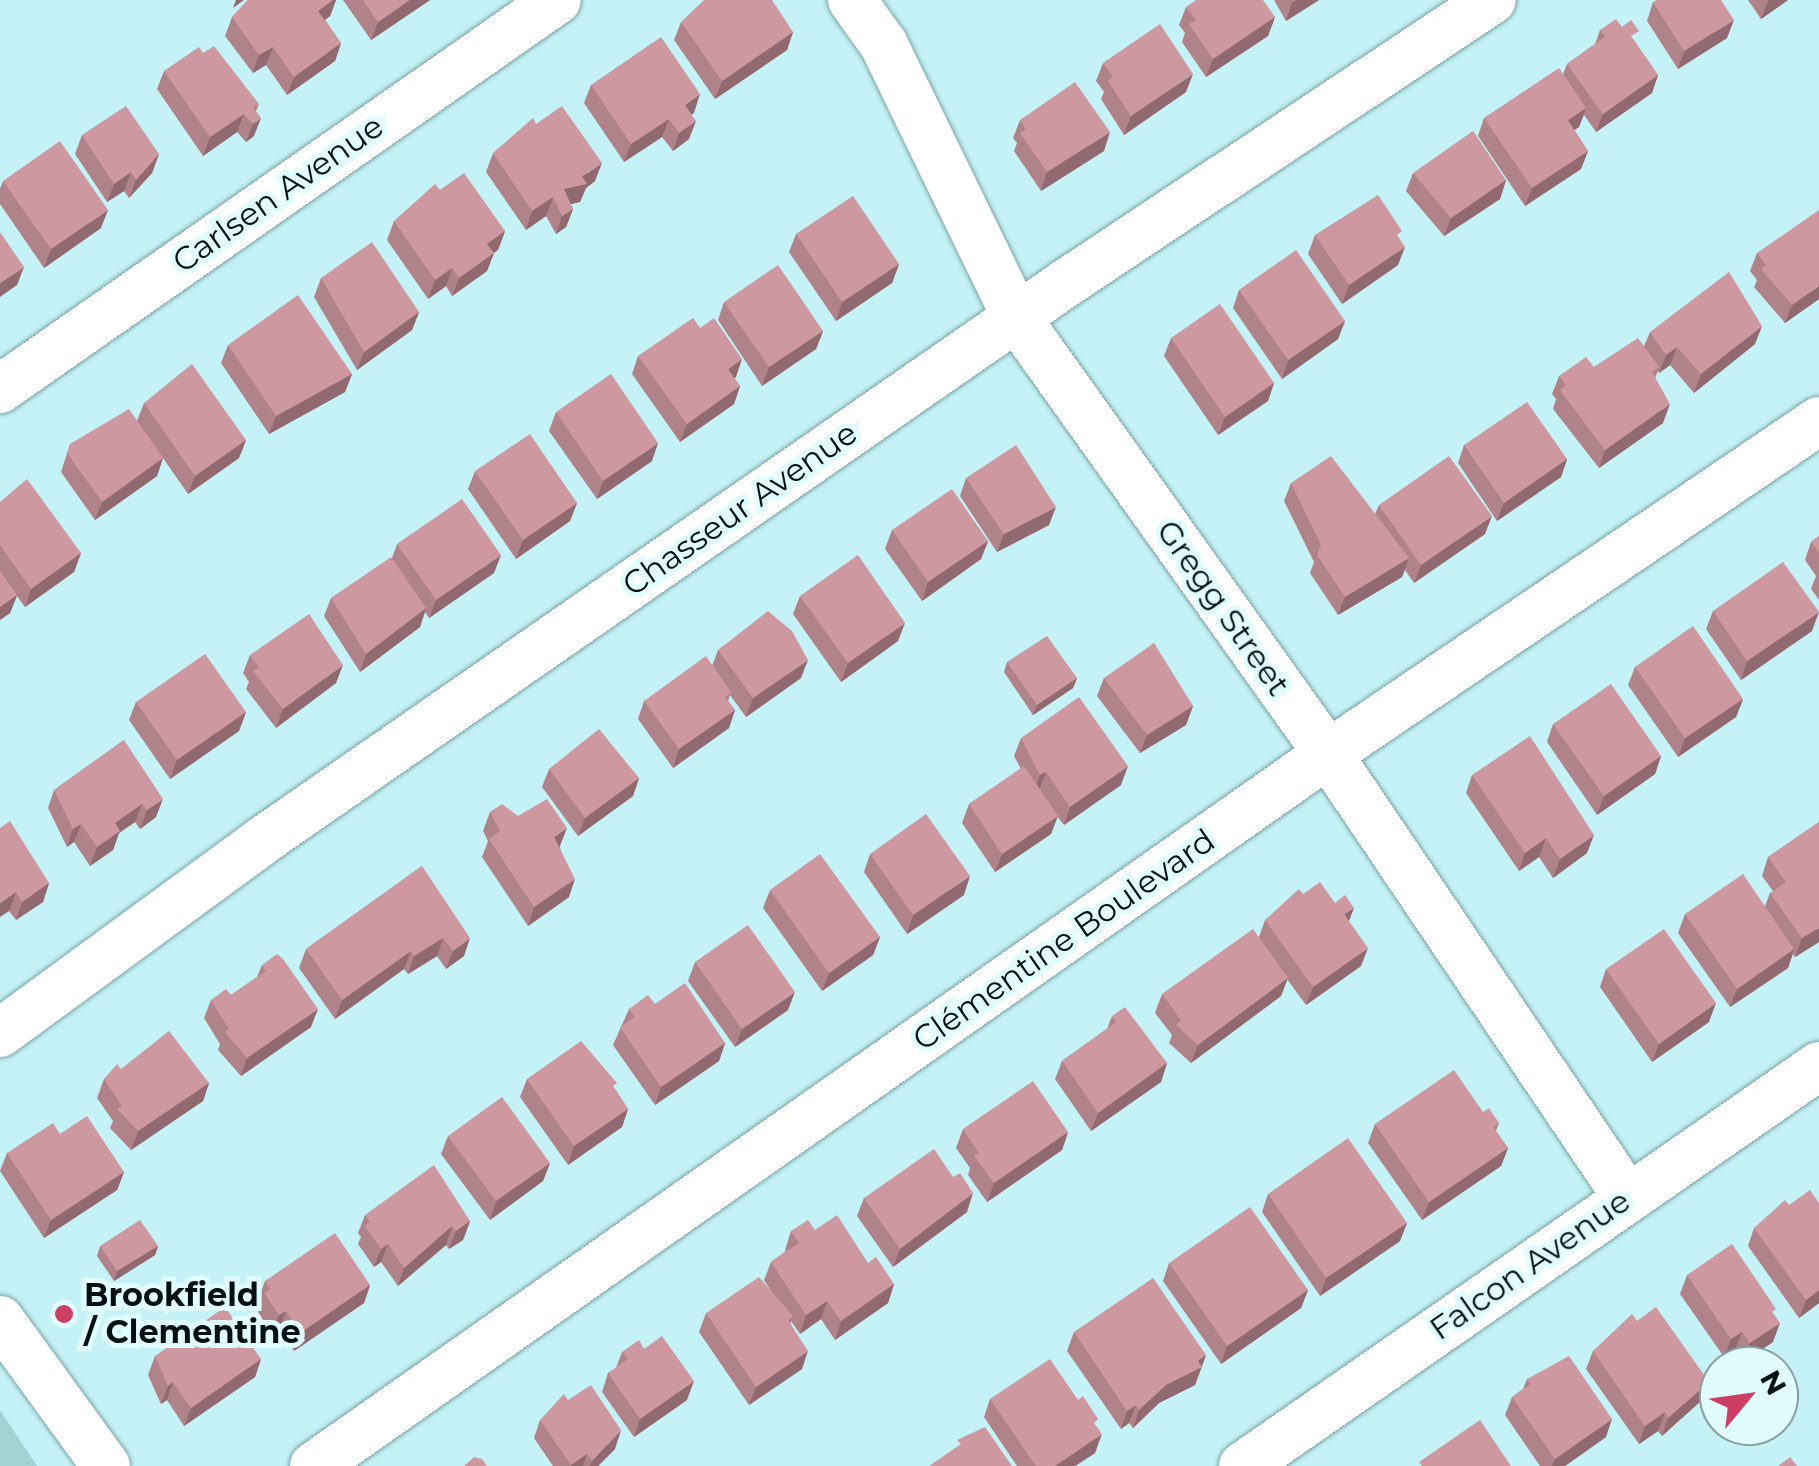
<!DOCTYPE html>
<meta charset="utf-8">
<style>
body{margin:0}
#map{position:relative;width:1819px;height:1466px;overflow:hidden;background:#c5f2f6;font-family:Montserrat,sans-serif}
div>[style]{position:absolute}
.green>*{inset:0;background:#a5d2d5}
.roads{filter:drop-shadow(0 0 2px #7aa4a8) drop-shadow(0 0 2px #7aa4a8)}
.minor>*{height:48px;margin:-24px;padding:0 24px;transform-origin:24px;border-radius:24px;background:#fff}
.wall>*{inset:0;background:#b0838a}
.shaded-wall>*{inset:0;background:#906a70}
.building>*{inset:0;background:#cd98a0}
.dots>*{width:28px;height:28px;translate:-50% -50%;box-sizing:border-box;border:5px solid #e1fcfe;border-radius:50%}
span{translate:-50% -50%;white-space:nowrap;text-align:center;line-height:1.15;-webkit-text-stroke:10px #e1fcfe;paint-order:stroke}
.street-label{font-size:32px;color:#021011}
.poi-label{font-size:32px;color:#021011;font-weight:700}
.left{translate:0 -50%;text-align:left}
.north{position:absolute;left:1699px;top:1346px;width:100px;height:100px;box-sizing:border-box;background:#e1fcfe;border:2px solid #889e9f;border-radius:50%;rotate:61deg;font-size:28px;font-weight:700;line-height:40px;text-align:center;color:#021011}
.north::after{content:'';display:block;margin:auto;width:35px;height:45px;background:#cd3e65;clip-path:polygon(50% 0,100% 100%,50% 72%,0 100%)}
</style>
<div id="map">
<div class="green">
<i style="clip-path:polygon(0 1410px,37px 1466px,0 1466px)"></i>
</div>
<div class="roads">
<div class="minor">
<i style="left:852px;top:0;width:55px;rotate:54.6deg"></i>
<i style="left:884px;top:45px;width:302px;rotate:64.1deg"></i>
<i style="left:1016px;top:317px;width:537px;rotate:54.47deg"></i>
<i style="left:1328px;top:754px;width:534px;rotate:55.98deg"></i>
<i style="left:0;top:389px;width:679px;rotate:-34.93deg"></i>
<i style="left:0;top:1033px;width:325px;rotate:-36.2deg"></i>
<i style="left:262px;top:841px;width:979px;rotate:-34.76deg"></i>
<i style="left:1066px;top:283px;width:511px;rotate:-33.6deg"></i>
<i style="left:0;top:1320px;width:180px;rotate:54deg"></i>
<i style="left:314px;top:1466px;width:1239px;rotate:-35.08deg"></i>
<i style="left:1328px;top:754px;width:593px;rotate:-34.15deg"></i>
<i style="left:1243px;top:1466px;width:701px;rotate:-34.78deg"></i>
</div>
</div>
<div class="wall">
<i style="clip-path:polygon(248px 0,336px 0,330px 16px,325px 20px,341px 43px,335px 61px,287px 95px,266px 65px,253px 73px,225px 36px,232px 17px)"></i>
<i style="clip-path:polygon(343px 0,430px 0,371px 40px)"></i>
<i style="clip-path:polygon(1274px 0,1319px 0,1286px 21px)"></i>
<i style="clip-path:polygon(1748px 0,1788px 0,1761px 19px)"></i>
<i style="clip-path:polygon(1653px 2px,1727px 38px,1678px 69px,1647px 21px)"></i>
<i style="clip-path:polygon(1186px 7px,1275px 17px,1268px 36px,1206px 77px,1182px 42px,1185px 33px,1179px 25px)"></i>
<i style="clip-path:polygon(681px 22px,793px 32px,787px 50px,715px 99px,674px 40px)"></i>
<i style="clip-path:polygon(1622px 27px,1635px 42px,1658px 75px,1652px 93px,1596px 132px,1584px 115px,1579px 127px,1574px 130px,1588px 151px,1581px 169px,1525px 206px,1478px 136px,1484px 118px,1563px 74px,1567px 64px,1595px 44px,1600px 30px)"></i>
<i style="clip-path:polygon(203px 53px,259px 104px,256px 111px,254px 136px,246px 142px,237px 132px,203px 156px,157px 89px,164px 71px)"></i>
<i style="clip-path:polygon(1103px 63px,1186px 92px,1124px 135px,1101px 99px,1104px 92px,1096px 81px)"></i>
<i style="clip-path:polygon(591px 85px,694px 113px,691px 114px,689px 139px,673px 151px,662px 137px,624px 162px,584px 103px)"></i>
<i style="clip-path:polygon(1020px 120px,1104px 151px,1041px 191px,1014px 151px,1017px 143px,1013px 138px)"></i>
<i style="clip-path:polygon(536px 124px,595px 181px,586px 188px,580px 202px,571px 204px,573px 209px,566px 227px,556px 234px,546px 216px,526px 230px,486px 172px,493px 153px)"></i>
<i style="clip-path:polygon(82px 135px,159px 154px,152px 173px,129px 198px,124px 191px,107px 202px,75px 154px)"></i>
<i style="clip-path:polygon(1413px 173px,1506px 180px,1500px 199px,1444px 236px,1406px 191px)"></i>
<i style="clip-path:polygon(3px 181px,101px 228px,44px 268px,0 204px,0 189px)"></i>
<i style="clip-path:polygon(440px 190px,505px 231px,498px 250px,494px 253px,487px 271px,452px 296px,446px 286px,428px 299px,387px 240px,394px 221px)"></i>
<i style="clip-path:polygon(796px 234px,899px 264px,892px 283px,836px 321px,789px 252px)"></i>
<i style="clip-path:polygon(1315px 235px,1399px 239px,1398px 265px,1342px 304px,1308px 254px)"></i>
<i style="clip-path:polygon(1757px 253px,1819px 299px,1785px 323px,1754px 287px,1757px 280px,1750px 271px)"></i>
<i style="clip-path:polygon(321px 278px,419px 312px,412px 330px,357px 370px,314px 297px)"></i>
<i style="clip-path:polygon(1239px 290px,1345px 321px,1338px 339px,1282px 379px,1233px 308px)"></i>
<i style="clip-path:polygon(724px 302px,823px 331px,816px 349px,762px 386px,718px 320px)"></i>
<i style="clip-path:polygon(1650px 332px,1755px 344px,1694px 393px,1670px 365px,1659px 373px,1658px 371px,1655px 378px,1663px 423px,1599px 468px,1553px 409px,1556px 399px,1552px 394px,1559px 376px,1594px 367px,1644px 346px)"></i>
<i style="clip-path:polygon(1171px 338px,1274px 383px,1268px 401px,1218px 435px,1164px 356px)"></i>
<i style="clip-path:polygon(228px 345px,352px 374px,345px 392px,269px 434px,221px 363px)"></i>
<i style="clip-path:polygon(638px 356px,736px 377px,734px 378px,740px 386px,734px 404px,680px 442px,632px 374px)"></i>
<i style="clip-path:polygon(144px 403px,246px 440px,239px 458px,188px 494px,163px 458px,157px 476px,95px 520px,61px 472px,70px 444px,137px 421px)"></i>
<i style="clip-path:polygon(556px 412px,652px 461px,597px 499px,549px 431px)"></i>
<i style="clip-path:polygon(1464px 445px,1567px 459px,1561px 477px,1497px 521px,1458px 463px)"></i>
<i style="clip-path:polygon(475px 471px,577px 503px,570px 521px,516px 559px,468px 489px)"></i>
<i style="clip-path:polygon(966px 478px,1049px 525px,997px 552px,960px 496px)"></i>
<i style="clip-path:polygon(1291px 483px,1375px 514px,1379px 505px,1485px 534px,1414px 583px,1405px 570px,1402px 577px,1338px 615px,1310px 573px,1314px 562px,1284px 501px)"></i>
<i style="clip-path:polygon(0 502px,81px 553px,74px 572px,25px 607px,17px 596px,10px 613px,0 620px)"></i>
<i style="clip-path:polygon(892px 530px,988px 541px,981px 559px,922px 601px,885px 549px)"></i>
<i style="clip-path:polygon(1819px 536px,1819px 600px,1811px 589px,1816px 576px,1805px 560px,1811px 542px)"></i>
<i style="clip-path:polygon(397px 544px,494px 573px,429px 618px,425px 612px,420px 627px,360px 672px,324px 616px,331px 598px,392px 558px)"></i>
<i style="clip-path:polygon(800px 596px,898px 641px,841px 682px,793px 614px)"></i>
<i style="clip-path:polygon(1713px 611px,1812px 631px,1741px 680px,1706px 629px)"></i>
<i style="clip-path:polygon(718px 650px,801px 678px,746px 717px,730px 695px,728px 701px,735px 710px,729px 728px,673px 768px,638px 719px,644px 701px,712px 666px)"></i>
<i style="clip-path:polygon(250px 655px,336px 683px,276px 728px,246px 689px,249px 682px,243px 673px)"></i>
<i style="clip-path:polygon(1007px 662px,1077px 678px,1073px 688px,1033px 715px,1004px 672px)"></i>
<i style="clip-path:polygon(1635px 667px,1743px 699px,1736px 717px,1678px 757px,1628px 685px)"></i>
<i style="clip-path:polygon(1104px 678px,1193px 706px,1186px 725px,1140px 753px,1097px 696px)"></i>
<i style="clip-path:polygon(136px 702px,246px 712px,239px 731px,170px 779px,129px 720px)"></i>
<i style="clip-path:polygon(1553px 724px,1661px 756px,1655px 774px,1597px 815px,1547px 742px)"></i>
<i style="clip-path:polygon(1021px 738px,1121px 785px,1064px 825px,1057px 816px,1051px 834px,995px 872px,962px 823px,969px 804px,1021px 769px,1014px 756px)"></i>
<i style="clip-path:polygon(124px 740px,156px 817px,140px 829px,135px 822px,119px 833px,113px 850px,90px 866px,74px 842px,67px 847px,48px 808px,54px 790px)"></i>
<i style="clip-path:polygon(549px 769px,639px 778px,633px 796px,578px 836px,542px 787px)"></i>
<i style="clip-path:polygon(1472px 775px,1587px 853px,1553px 878px,1539px 857px,1519px 871px,1466px 793px)"></i>
<i style="clip-path:polygon(490px 812px,560px 846px,569px 897px,528px 926px,482px 857px,488px 841px,483px 831px)"></i>
<i style="clip-path:polygon(1819px 822px,1819px 942px,1795px 957px,1793px 954px,1788px 968px,1730px 1007px,1678px 933px,1685px 914px,1765px 906px,1770px 893px,1773px 891px,1762px 876px,1768px 857px)"></i>
<i style="clip-path:polygon(0 828px,49px 883px,43px 902px,16px 920px,9px 911px)"></i>
<i style="clip-path:polygon(870px 854px,964px 895px,907px 934px,864px 872px)"></i>
<i style="clip-path:polygon(422px 866px,464px 956px,446px 969px,437px 956px,408px 974px,404px 969px,335px 1019px,299px 968px,306px 949px)"></i>
<i style="clip-path:polygon(770px 890px,880px 937px,873px 955px,822px 991px,763px 908px)"></i>
<i style="clip-path:polygon(1303px 894px,1335px 903px,1349px 921px,1361px 966px,1306px 1005px,1287px 979px,1281px 996px,1191px 1063px,1169px 1043px,1172px 1035px,1155px 1013px,1162px 994px,1259px 937px,1265px 920px)"></i>
<i style="clip-path:polygon(695px 962px,788px 1010px,735px 1047px,688px 981px)"></i>
<i style="clip-path:polygon(262px 965px,311px 1027px,241px 1076px,218px 1050px,220px 1044px,204px 1018px,211px 1000px,231px 995px,257px 977px)"></i>
<i style="clip-path:polygon(1606px 969px,1709px 1022px,1652px 1062px,1600px 987px)"></i>
<i style="clip-path:polygon(655px 1004px,725px 1043px,719px 1061px,655px 1105px,613px 1045px,629px 1009px)"></i>
<i style="clip-path:polygon(1112px 1016px,1167px 1063px,1161px 1082px,1091px 1131px,1055px 1079px,1062px 1061px,1107px 1029px)"></i>
<i style="clip-path:polygon(121px 1069px,209px 1083px,203px 1101px,131px 1150px,110px 1128px,113px 1121px,97px 1098px,104px 1079px)"></i>
<i style="clip-path:polygon(527px 1079px,615px 1089px,628px 1109px,622px 1127px,568px 1165px,520px 1097px)"></i>
<i style="clip-path:polygon(1483px 1112px,1499px 1123px,1496px 1131px,1508px 1148px,1501px 1166px,1422px 1220px,1368px 1143px,1375px 1124px)"></i>
<i style="clip-path:polygon(963px 1129px,1068px 1132px,1062px 1150px,987px 1202px,968px 1175px,970px 1168px,956px 1148px)"></i>
<i style="clip-path:polygon(60px 1134px,124px 1172px,117px 1190px,44px 1238px,0 1171px,7px 1153px)"></i>
<i style="clip-path:polygon(448px 1136px,550px 1163px,543px 1181px,490px 1220px,441px 1154px)"></i>
<i style="clip-path:polygon(953px 1177px,967px 1212px,893px 1267px,857px 1216px,864px 1198px)"></i>
<i style="clip-path:polygon(1268px 1194px,1407px 1223px,1400px 1241px,1320px 1296px,1262px 1212px)"></i>
<i style="clip-path:polygon(1819px 1203px,1819px 1303px,1799px 1318px,1748px 1246px,1754px 1228px,1789px 1205px)"></i>
<i style="clip-path:polygon(365px 1215px,470px 1221px,463px 1240px,449px 1249px,446px 1245px,398px 1286px,381px 1262px,374px 1267px,358px 1244px,361px 1237px,358px 1233px)"></i>
<i style="clip-path:polygon(815px 1230px,868px 1263px,894px 1284px,888px 1303px,835px 1340px,821px 1319px,800px 1334px,791px 1321px,791px 1324px,802px 1369px,749px 1405px,699px 1332px,706px 1313px,771px 1291px,764px 1280px,771px 1262px,786px 1251px,785px 1250px,791px 1231px)"></i>
<i style="clip-path:polygon(100px 1246px,158px 1246px,155px 1255px,114px 1281px,97px 1256px)"></i>
<i style="clip-path:polygon(1169px 1263px,1308px 1290px,1301px 1308px,1221px 1364px,1163px 1281px)"></i>
<i style="clip-path:polygon(1687px 1275px,1774px 1315px,1773px 1342px,1743px 1362px,1735px 1350px,1724px 1357px,1680px 1294px)"></i>
<i style="clip-path:polygon(265px 1281px,370px 1285px,364px 1303px,294px 1351px,279px 1329px,272px 1334px,258px 1312px,261px 1303px,258px 1300px)"></i>
<i style="clip-path:polygon(1637px 1321px,1709px 1382px,1702px 1400px,1662px 1436px,1658px 1431px,1639px 1444px,1586px 1369px,1593px 1351px)"></i>
<i style="clip-path:polygon(1074px 1332px,1206px 1355px,1195px 1385px,1159px 1403px,1133px 1428px,1129px 1423px,1121px 1429px,1067px 1351px)"></i>
<i style="clip-path:polygon(644px 1349px,687px 1400px,634px 1437px,602px 1392px,608px 1373px,616px 1368px,622px 1352px)"></i>
<i style="clip-path:polygon(155px 1356px,261px 1359px,255px 1377px,184px 1426px,167px 1400px,161px 1404px,148px 1375px)"></i>
<i style="clip-path:polygon(1527px 1379px,1606px 1437px,1565px 1466px,1540px 1466px,1505px 1415px,1512px 1397px,1523px 1389px)"></i>
<i style="clip-path:polygon(990px 1399px,1096px 1426px,1095px 1453px,1075px 1466px,1017px 1466px,984px 1417px)"></i>
<i style="clip-path:polygon(540px 1420px,615px 1449px,598px 1466px,553px 1466px,534px 1438px)"></i>
</div>
<div class="shaded-wall">
<i style="clip-path:polygon(236px 0,244px 0,233px 8px)"></i>
<i style="clip-path:polygon(333px 0,336px 0,330px 16px,312px 29px,318px 11px)"></i>
<i style="clip-path:polygon(410px 0,430px 0,371px 40px,378px 22px)"></i>
<i style="clip-path:polygon(1297px 0,1319px 0,1286px 21px,1292px 3px)"></i>
<i style="clip-path:polygon(1769px 0,1788px 0,1761px 19px,1768px 1px)"></i>
<i style="clip-path:polygon(1275px 17px,1268px 36px,1206px 77px,1213px 59px)"></i>
<i style="clip-path:polygon(1734px 20px,1727px 38px,1678px 69px,1684px 51px)"></i>
<i style="clip-path:polygon(793px 32px,787px 50px,715px 99px,722px 81px)"></i>
<i style="clip-path:polygon(341px 43px,335px 61px,287px 95px,294px 77px)"></i>
<i style="clip-path:polygon(273px 47px,266px 65px,253px 73px,259px 55px)"></i>
<i style="clip-path:polygon(1193px 74px,1186px 92px,1124px 135px,1131px 116px)"></i>
<i style="clip-path:polygon(1658px 75px,1652px 93px,1596px 132px,1603px 114px)"></i>
<i style="clip-path:polygon(700px 94px,694px 113px,678px 124px,685px 105px)"></i>
<i style="clip-path:polygon(1586px 108px,1579px 127px,1561px 139px,1568px 120px)"></i>
<i style="clip-path:polygon(244px 114px,237px 132px,203px 156px,210px 137px)"></i>
<i style="clip-path:polygon(261px 118px,254px 136px,246px 142px,253px 124px)"></i>
<i style="clip-path:polygon(669px 119px,662px 137px,624px 162px,631px 144px)"></i>
<i style="clip-path:polygon(696px 121px,689px 139px,673px 151px,679px 133px)"></i>
<i style="clip-path:polygon(1110px 132px,1104px 151px,1041px 191px,1047px 172px)"></i>
<i style="clip-path:polygon(1588px 151px,1581px 169px,1525px 206px,1532px 188px)"></i>
<i style="clip-path:polygon(159px 154px,152px 173px,129px 198px,136px 180px)"></i>
<i style="clip-path:polygon(602px 163px,595px 181px,586px 188px,580px 202px,558px 207px,564px 189px)"></i>
<i style="clip-path:polygon(131px 172px,124px 191px,107px 202px,114px 184px)"></i>
<i style="clip-path:polygon(1506px 180px,1500px 199px,1444px 236px,1451px 218px)"></i>
<i style="clip-path:polygon(553px 197px,546px 216px,526px 230px,532px 211px)"></i>
<i style="clip-path:polygon(573px 209px,566px 227px,556px 234px,562px 216px)"></i>
<i style="clip-path:polygon(108px 210px,101px 228px,44px 268px,51px 249px)"></i>
<i style="clip-path:polygon(505px 231px,498px 250px,480px 262px,487px 244px)"></i>
<i style="clip-path:polygon(1405px 247px,1398px 265px,1342px 304px,1349px 285px)"></i>
<i style="clip-path:polygon(494px 253px,487px 271px,452px 296px,459px 278px)"></i>
<i style="clip-path:polygon(899px 264px,892px 283px,836px 321px,842px 302px)"></i>
<i style="clip-path:polygon(24px 267px,17px 285px,0 297px,0 283px)"></i>
<i style="clip-path:polygon(452px 268px,446px 286px,428px 299px,435px 280px)"></i>
<i style="clip-path:polygon(1819px 286px,1819px 299px,1785px 323px,1792px 305px)"></i>
<i style="clip-path:polygon(419px 312px,412px 330px,357px 370px,364px 352px)"></i>
<i style="clip-path:polygon(1345px 321px,1338px 339px,1282px 379px,1288px 360px)"></i>
<i style="clip-path:polygon(1762px 326px,1755px 344px,1694px 393px,1701px 374px)"></i>
<i style="clip-path:polygon(823px 331px,816px 349px,762px 386px,769px 367px)"></i>
<i style="clip-path:polygon(1677px 347px,1670px 365px,1659px 373px,1666px 355px)"></i>
<i style="clip-path:polygon(742px 359px,736px 377px,721px 387px,728px 369px)"></i>
<i style="clip-path:polygon(352px 374px,345px 392px,269px 434px,276px 416px)"></i>
<i style="clip-path:polygon(1274px 383px,1268px 401px,1218px 435px,1225px 417px)"></i>
<i style="clip-path:polygon(740px 386px,734px 404px,680px 442px,687px 424px)"></i>
<i style="clip-path:polygon(1670px 404px,1663px 423px,1599px 468px,1605px 450px)"></i>
<i style="clip-path:polygon(246px 440px,239px 458px,188px 494px,195px 476px)"></i>
<i style="clip-path:polygon(658px 443px,652px 461px,597px 499px,603px 481px)"></i>
<i style="clip-path:polygon(163px 458px,157px 476px,95px 520px,102px 502px)"></i>
<i style="clip-path:polygon(1567px 459px,1561px 477px,1497px 521px,1504px 503px)"></i>
<i style="clip-path:polygon(577px 503px,570px 521px,516px 559px,523px 540px)"></i>
<i style="clip-path:polygon(1056px 507px,1049px 525px,997px 552px,1004px 534px)"></i>
<i style="clip-path:polygon(1492px 516px,1485px 534px,1414px 583px,1421px 565px)"></i>
<i style="clip-path:polygon(988px 541px,981px 559px,922px 601px,928px 582px)"></i>
<i style="clip-path:polygon(81px 553px,74px 572px,25px 607px,31px 589px)"></i>
<i style="clip-path:polygon(501px 555px,494px 573px,429px 618px,436px 600px)"></i>
<i style="clip-path:polygon(1409px 558px,1402px 577px,1338px 615px,1345px 597px)"></i>
<i style="clip-path:polygon(17px 595px,10px 613px,0 620px,0 607px)"></i>
<i style="clip-path:polygon(426px 608px,420px 627px,360px 672px,366px 654px)"></i>
<i style="clip-path:polygon(1819px 612px,1812px 631px,1741px 680px,1747px 661px)"></i>
<i style="clip-path:polygon(905px 623px,898px 641px,841px 682px,848px 663px)"></i>
<i style="clip-path:polygon(808px 660px,801px 678px,746px 717px,753px 698px)"></i>
<i style="clip-path:polygon(343px 665px,336px 683px,276px 728px,283px 709px)"></i>
<i style="clip-path:polygon(1077px 678px,1073px 688px,1033px 715px,1037px 705px)"></i>
<i style="clip-path:polygon(1743px 699px,1736px 717px,1678px 757px,1685px 738px)"></i>
<i style="clip-path:polygon(1193px 706px,1186px 725px,1140px 753px,1147px 735px)"></i>
<i style="clip-path:polygon(735px 710px,729px 728px,673px 768px,679px 749px)"></i>
<i style="clip-path:polygon(246px 712px,239px 731px,170px 779px,177px 760px)"></i>
<i style="clip-path:polygon(1661px 756px,1655px 774px,1597px 815px,1604px 796px)"></i>
<i style="clip-path:polygon(1128px 766px,1121px 785px,1064px 825px,1070px 807px)"></i>
<i style="clip-path:polygon(1046px 772px,1039px 790px,1034px 794px,1040px 775px)"></i>
<i style="clip-path:polygon(639px 778px,633px 796px,578px 836px,585px 818px)"></i>
<i style="clip-path:polygon(163px 799px,156px 817px,140px 829px,147px 810px)"></i>
<i style="clip-path:polygon(142px 804px,135px 822px,119px 833px,113px 850px,90px 866px,97px 847px,115px 823px)"></i>
<i style="clip-path:polygon(1058px 816px,1051px 834px,995px 872px,1002px 854px)"></i>
<i style="clip-path:polygon(81px 824px,74px 842px,67px 847px,73px 829px)"></i>
<i style="clip-path:polygon(567px 828px,560px 846px,548px 855px,554px 837px)"></i>
<i style="clip-path:polygon(1594px 835px,1587px 853px,1553px 878px,1560px 859px)"></i>
<i style="clip-path:polygon(1546px 838px,1539px 857px,1519px 871px,1525px 853px)"></i>
<i style="clip-path:polygon(970px 876px,964px 895px,907px 934px,913px 915px)"></i>
<i style="clip-path:polygon(575px 879px,569px 897px,528px 926px,534px 907px)"></i>
<i style="clip-path:polygon(49px 883px,43px 902px,16px 920px,22px 902px)"></i>
<i style="clip-path:polygon(16px 892px,9px 911px,0 917px,0 903px)"></i>
<i style="clip-path:polygon(1354px 908px,1347px 926px,1344px 914px)"></i>
<i style="clip-path:polygon(1819px 928px,1819px 942px,1795px 957px,1802px 938px)"></i>
<i style="clip-path:polygon(880px 937px,873px 955px,822px 991px,829px 973px)"></i>
<i style="clip-path:polygon(443px 938px,437px 956px,408px 974px,414px 956px)"></i>
<i style="clip-path:polygon(470px 938px,464px 956px,446px 969px,453px 951px)"></i>
<i style="clip-path:polygon(1368px 948px,1361px 966px,1306px 1005px,1313px 987px)"></i>
<i style="clip-path:polygon(1794px 949px,1788px 968px,1730px 1007px,1737px 989px)"></i>
<i style="clip-path:polygon(411px 951px,404px 969px,335px 1019px,342px 1000px)"></i>
<i style="clip-path:polygon(1288px 978px,1281px 996px,1191px 1063px,1198px 1045px)"></i>
<i style="clip-path:polygon(795px 992px,788px 1010px,735px 1047px,742px 1029px)"></i>
<i style="clip-path:polygon(1716px 1003px,1709px 1022px,1652px 1062px,1659px 1044px)"></i>
<i style="clip-path:polygon(318px 1009px,311px 1027px,241px 1076px,247px 1058px)"></i>
<i style="clip-path:polygon(725px 1043px,719px 1061px,655px 1105px,661px 1087px)"></i>
<i style="clip-path:polygon(1167px 1063px,1161px 1082px,1091px 1131px,1098px 1113px)"></i>
<i style="clip-path:polygon(209px 1083px,203px 1101px,131px 1150px,138px 1131px)"></i>
<i style="clip-path:polygon(628px 1109px,622px 1127px,568px 1165px,574px 1146px)"></i>
<i style="clip-path:polygon(1068px 1132px,1062px 1150px,987px 1202px,994px 1183px)"></i>
<i style="clip-path:polygon(1508px 1148px,1501px 1166px,1422px 1220px,1429px 1202px)"></i>
<i style="clip-path:polygon(550px 1163px,543px 1181px,490px 1220px,496px 1201px)"></i>
<i style="clip-path:polygon(124px 1172px,117px 1190px,44px 1238px,51px 1220px)"></i>
<i style="clip-path:polygon(973px 1193px,967px 1212px,893px 1267px,900px 1249px)"></i>
<i style="clip-path:polygon(470px 1221px,463px 1240px,449px 1249px,456px 1231px)"></i>
<i style="clip-path:polygon(1407px 1223px,1400px 1241px,1320px 1296px,1326px 1278px)"></i>
<i style="clip-path:polygon(452px 1226px,446px 1245px,398px 1286px,404px 1268px)"></i>
<i style="clip-path:polygon(388px 1244px,381px 1262px,374px 1267px,381px 1249px)"></i>
<i style="clip-path:polygon(158px 1246px,155px 1255px,114px 1281px,117px 1271px)"></i>
<i style="clip-path:polygon(894px 1284px,888px 1303px,835px 1340px,841px 1321px)"></i>
<i style="clip-path:polygon(370px 1285px,364px 1303px,294px 1351px,300px 1333px)"></i>
<i style="clip-path:polygon(1308px 1290px,1301px 1308px,1221px 1364px,1227px 1346px)"></i>
<i style="clip-path:polygon(1819px 1290px,1819px 1303px,1799px 1318px,1806px 1300px)"></i>
<i style="clip-path:polygon(827px 1301px,821px 1319px,800px 1334px,806px 1315px)"></i>
<i style="clip-path:polygon(286px 1311px,279px 1329px,272px 1334px,279px 1315px)"></i>
<i style="clip-path:polygon(1780px 1323px,1773px 1342px,1743px 1362px,1750px 1343px)"></i>
<i style="clip-path:polygon(1742px 1332px,1735px 1350px,1724px 1357px,1731px 1339px)"></i>
<i style="clip-path:polygon(808px 1351px,802px 1369px,749px 1405px,756px 1387px)"></i>
<i style="clip-path:polygon(1206px 1355px,1195px 1385px,1159px 1403px,1133px 1428px,1139px 1410px,1166px 1385px)"></i>
<i style="clip-path:polygon(261px 1359px,255px 1377px,184px 1426px,191px 1408px)"></i>
<i style="clip-path:polygon(694px 1381px,687px 1400px,634px 1437px,640px 1419px)"></i>
<i style="clip-path:polygon(173px 1382px,167px 1400px,161px 1404px,168px 1386px)"></i>
<i style="clip-path:polygon(1709px 1382px,1702px 1400px,1662px 1436px,1668px 1418px)"></i>
<i style="clip-path:polygon(1136px 1405px,1129px 1423px,1121px 1429px,1127px 1411px)"></i>
<i style="clip-path:polygon(1665px 1412px,1658px 1431px,1639px 1444px,1645px 1426px)"></i>
<i style="clip-path:polygon(1612px 1419px,1606px 1437px,1565px 1466px,1552px 1466px,1555px 1459px)"></i>
<i style="clip-path:polygon(621px 1430px,615px 1449px,598px 1466px,590px 1466px,592px 1461px)"></i>
<i style="clip-path:polygon(1102px 1434px,1095px 1453px,1075px 1466px,1055px 1466px)"></i>
<i style="clip-path:polygon(587px 1454px,583px 1466px,571px 1466px,571px 1465px)"></i>
</div>
<div class="building">
<i style="clip-path:polygon(248px 0,333px 0,318px 11px,341px 43px,294px 77px,273px 47px,259px 55px,232px 17px)"></i>
<i style="clip-path:polygon(363px 0,410px 0,378px 22px)"></i>
<i style="clip-path:polygon(704px 0,772px 0,793px 32px,722px 81px,681px 22px)"></i>
<i style="clip-path:polygon(1196px 0,1263px 0,1275px 17px,1213px 59px,1189px 24px,1196px 20px,1186px 7px)"></i>
<i style="clip-path:polygon(1657px 0,1721px 0,1734px 20px,1684px 51px,1653px 2px)"></i>
<i style="clip-path:polygon(1616px 19px,1622px 27px,1631px 20px,1639px 31px,1631px 36px,1658px 75px,1603px 114px,1567px 64px,1605px 37px,1600px 30px)"></i>
<i style="clip-path:polygon(1160px 24px,1193px 74px,1131px 116px,1108px 81px,1113px 77px,1103px 63px)"></i>
<i style="clip-path:polygon(661px 37px,700px 94px,685px 105px,696px 121px,679px 133px,669px 119px,631px 144px,591px 85px)"></i>
<i style="clip-path:polygon(214px 46px,259px 104px,253px 107px,261px 118px,253px 124px,244px 114px,210px 137px,164px 71px,199px 47px,203px 53px)"></i>
<i style="clip-path:polygon(1559px 68px,1586px 108px,1568px 120px,1588px 151px,1532px 188px,1484px 118px)"></i>
<i style="clip-path:polygon(1075px 82px,1110px 132px,1047px 172px,1020px 133px,1026px 129px,1020px 120px)"></i>
<i style="clip-path:polygon(126px 106px,159px 154px,136px 180px,131px 172px,114px 184px,82px 135px)"></i>
<i style="clip-path:polygon(562px 106px,602px 163px,582px 176px,587px 184px,564px 189px,573px 209px,562px 216px,553px 197px,532px 211px,493px 153px,533px 118px,536px 124px)"></i>
<i style="clip-path:polygon(1473px 131px,1506px 180px,1451px 218px,1413px 173px)"></i>
<i style="clip-path:polygon(60px 141px,108px 210px,51px 249px,3px 181px)"></i>
<i style="clip-path:polygon(464px 173px,505px 231px,487px 244px,494px 253px,459px 278px,452px 268px,435px 280px,394px 221px,435px 184px,440px 190px)"></i>
<i style="clip-path:polygon(1378px 195px,1402px 231px,1397px 235px,1405px 247px,1349px 285px,1315px 235px)"></i>
<i style="clip-path:polygon(853px 196px,899px 264px,842px 302px,796px 234px)"></i>
<i style="clip-path:polygon(1819px 210px,1819px 286px,1792px 305px,1761px 269px,1766px 265px,1757px 253px)"></i>
<i style="clip-path:polygon(0 232px,24px 267px,0 283px)"></i>
<i style="clip-path:polygon(372px 242px,419px 312px,364px 352px,321px 278px)"></i>
<i style="clip-path:polygon(1296px 250px,1345px 321px,1288px 360px,1239px 290px)"></i>
<i style="clip-path:polygon(778px 265px,823px 331px,769px 367px,724px 302px)"></i>
<i style="clip-path:polygon(1729px 272px,1762px 326px,1701px 374px,1677px 347px,1666px 355px,1650px 332px)"></i>
<i style="clip-path:polygon(298px 295px,352px 374px,276px 416px,228px 345px)"></i>
<i style="clip-path:polygon(1220px 304px,1274px 383px,1225px 417px,1171px 338px)"></i>
<i style="clip-path:polygon(693px 318px,700px 328px,714px 318px,742px 359px,728px 369px,740px 386px,687px 424px,638px 356px)"></i>
<i style="clip-path:polygon(1638px 338px,1659px 367px,1652px 372px,1670px 404px,1605px 450px,1560px 390px,1566px 385px,1559px 376px,1586px 357px,1594px 367px)"></i>
<i style="clip-path:polygon(192px 364px,246px 440px,195px 476px,144px 403px)"></i>
<i style="clip-path:polygon(611px 374px,658px 443px,603px 481px,556px 412px)"></i>
<i style="clip-path:polygon(1527px 402px,1567px 459px,1504px 503px,1464px 445px)"></i>
<i style="clip-path:polygon(129px 409px,163px 458px,102px 502px,67px 453px,70px 444px)"></i>
<i style="clip-path:polygon(530px 434px,577px 503px,523px 540px,475px 471px)"></i>
<i style="clip-path:polygon(1016px 445px,1056px 507px,1004px 534px,966px 478px)"></i>
<i style="clip-path:polygon(1331px 456px,1409px 558px,1345px 597px,1317px 555px,1321px 545px,1291px 483px)"></i>
<i style="clip-path:polygon(1449px 456px,1492px 516px,1421px 565px,1379px 505px)"></i>
<i style="clip-path:polygon(27px 479px,81px 553px,31px 589px,0 545px,0 502px)"></i>
<i style="clip-path:polygon(952px 489px,988px 541px,928px 582px,892px 530px)"></i>
<i style="clip-path:polygon(462px 499px,501px 555px,436px 600px,397px 544px)"></i>
<i style="clip-path:polygon(1819px 536px,1819px 553px,1811px 542px)"></i>
<i style="clip-path:polygon(858px 555px,905px 623px,848px 663px,800px 596px)"></i>
<i style="clip-path:polygon(391px 557px,426px 608px,366px 654px,331px 598px)"></i>
<i style="clip-path:polygon(1783px 562px,1819px 612px,1747px 661px,1713px 611px)"></i>
<i style="clip-path:polygon(0 571px,17px 595px,0 607px)"></i>
<i style="clip-path:polygon(768px 611px,792px 631px,808px 660px,753px 698px,718px 650px)"></i>
<i style="clip-path:polygon(309px 614px,343px 665px,283px 709px,253px 671px,259px 667px,250px 655px)"></i>
<i style="clip-path:polygon(1693px 626px,1743px 699px,1685px 738px,1635px 667px)"></i>
<i style="clip-path:polygon(1047px 636px,1077px 678px,1037px 705px,1007px 662px)"></i>
<i style="clip-path:polygon(1154px 643px,1193px 706px,1147px 735px,1104px 678px)"></i>
<i style="clip-path:polygon(205px 654px,246px 712px,177px 760px,136px 702px)"></i>
<i style="clip-path:polygon(706px 656px,731px 692px,725px 697px,735px 710px,679px 749px,644px 701px)"></i>
<i style="clip-path:polygon(1611px 684px,1661px 756px,1604px 796px,1553px 724px)"></i>
<i style="clip-path:polygon(1079px 697px,1128px 766px,1070px 807px,1046px 772px,1040px 775px,1021px 738px)"></i>
<i style="clip-path:polygon(599px 729px,639px 778px,585px 818px,549px 769px)"></i>
<i style="clip-path:polygon(1530px 736px,1594px 835px,1560px 859px,1546px 838px,1525px 853px,1472px 775px)"></i>
<i style="clip-path:polygon(124px 740px,163px 799px,147px 810px,142px 804px,115px 823px,120px 831px,97px 847px,81px 824px,73px 829px,54px 790px)"></i>
<i style="clip-path:polygon(1024px 766px,1058px 816px,1002px 854px,969px 804px)"></i>
<i style="clip-path:polygon(547px 799px,567px 828px,554px 837px,575px 879px,534px 907px,489px 839px,500px 831px,490px 812px,502px 804px,518px 816px)"></i>
<i style="clip-path:polygon(926px 814px,970px 876px,913px 915px,870px 854px)"></i>
<i style="clip-path:polygon(10px 821px,49px 883px,22px 902px,16px 892px,0 903px,0 828px)"></i>
<i style="clip-path:polygon(1819px 822px,1819px 928px,1802px 938px,1770px 893px,1786px 882px,1768px 857px)"></i>
<i style="clip-path:polygon(820px 854px,880px 937px,829px 973px,770px 890px)"></i>
<i style="clip-path:polygon(422px 866px,470px 938px,453px 951px,443px 938px,414px 956px,411px 951px,342px 1000px,306px 949px)"></i>
<i style="clip-path:polygon(1743px 874px,1794px 949px,1737px 989px,1685px 914px)"></i>
<i style="clip-path:polygon(1320px 882px,1335px 903px,1345px 895px,1354px 908px,1344px 914px,1368px 948px,1313px 987px,1265px 920px,1299px 889px,1303px 894px)"></i>
<i style="clip-path:polygon(748px 925px,795px 992px,742px 1029px,695px 962px)"></i>
<i style="clip-path:polygon(1253px 929px,1288px 978px,1198px 1045px,1176px 1025px,1181px 1020px,1162px 994px)"></i>
<i style="clip-path:polygon(1664px 929px,1716px 1003px,1659px 1044px,1606px 969px)"></i>
<i style="clip-path:polygon(277px 954px,283px 959px,318px 1009px,247px 1058px,225px 1032px,229px 1029px,211px 1000px,226px 989px,231px 995px,266px 971px,262px 965px)"></i>
<i style="clip-path:polygon(685px 983px,725px 1043px,661px 1087px,620px 1027px,635px 1017px,629px 1009px,648px 995px,655px 1004px)"></i>
<i style="clip-path:polygon(1125px 1007px,1167px 1063px,1098px 1113px,1062px 1061px,1116px 1022px,1112px 1016px)"></i>
<i style="clip-path:polygon(169px 1031px,209px 1083px,138px 1131px,117px 1109px,122px 1106px,104px 1079px,117px 1064px,121px 1069px)"></i>
<i style="clip-path:polygon(581px 1041px,617px 1083px,613px 1086px,628px 1109px,574px 1146px,527px 1079px)"></i>
<i style="clip-path:polygon(1454px 1070px,1483px 1112px,1489px 1108px,1499px 1123px,1493px 1127px,1508px 1148px,1429px 1202px,1375px 1124px)"></i>
<i style="clip-path:polygon(1033px 1081px,1068px 1132px,994px 1183px,974px 1156px,979px 1153px,963px 1129px)"></i>
<i style="clip-path:polygon(502px 1097px,550px 1163px,496px 1201px,448px 1136px)"></i>
<i style="clip-path:polygon(87px 1116px,124px 1172px,51px 1220px,7px 1153px,53px 1123px,60px 1134px)"></i>
<i style="clip-path:polygon(1348px 1138px,1407px 1223px,1326px 1278px,1268px 1194px)"></i>
<i style="clip-path:polygon(934px 1149px,953px 1177px,960px 1173px,973px 1193px,900px 1249px,864px 1198px)"></i>
<i style="clip-path:polygon(434px 1165px,470px 1221px,456px 1231px,452px 1226px,404px 1268px,388px 1244px,381px 1249px,365px 1226px,370px 1222px,365px 1215px)"></i>
<i style="clip-path:polygon(1810px 1190px,1819px 1203px,1819px 1290px,1806px 1300px,1754px 1228px,1785px 1200px,1789px 1205px)"></i>
<i style="clip-path:polygon(1250px 1207px,1308px 1290px,1227px 1346px,1169px 1263px)"></i>
<i style="clip-path:polygon(837px 1215px,868px 1263px,876px 1257px,894px 1284px,841px 1321px,827px 1301px,806px 1315px,771px 1262px,799px 1243px,791px 1231px,808px 1220px,815px 1230px)"></i>
<i style="clip-path:polygon(140px 1220px,158px 1246px,117px 1271px,100px 1246px)"></i>
<i style="clip-path:polygon(335px 1233px,370px 1285px,300px 1333px,286px 1311px,279px 1315px,264px 1293px,270px 1289px,265px 1281px)"></i>
<i style="clip-path:polygon(1732px 1244px,1776px 1309px,1772px 1312px,1780px 1323px,1750px 1343px,1742px 1332px,1731px 1339px,1687px 1275px)"></i>
<i style="clip-path:polygon(759px 1277px,793px 1316px,788px 1320px,808px 1351px,756px 1387px,706px 1313px)"></i>
<i style="clip-path:polygon(1153px 1278px,1206px 1355px,1198px 1361px,1202px 1367px,1166px 1385px,1139px 1410px,1136px 1405px,1127px 1411px,1074px 1332px)"></i>
<i style="clip-path:polygon(225px 1307px,261px 1359px,191px 1408px,173px 1382px,168px 1386px,155px 1356px)"></i>
<i style="clip-path:polygon(1656px 1307px,1709px 1382px,1668px 1418px,1665px 1412px,1645px 1426px,1593px 1351px,1632px 1314px,1637px 1321px)"></i>
<i style="clip-path:polygon(662px 1336px,694px 1381px,640px 1419px,608px 1373px,628px 1359px,622px 1352px,639px 1340px,644px 1349px)"></i>
<i style="clip-path:polygon(1569px 1356px,1612px 1419px,1555px 1459px,1512px 1397px,1531px 1384px,1527px 1379px)"></i>
<i style="clip-path:polygon(1050px 1359px,1078px 1400px,1083px 1396px,1098px 1419px,1094px 1423px,1102px 1434px,1055px 1466px,1036px 1466px,990px 1399px)"></i>
<i style="clip-path:polygon(591px 1385px,621px 1430px,592px 1461px,587px 1454px,571px 1465px,540px 1420px,564px 1394px,568px 1400px)"></i>
<i style="clip-path:polygon(1480px 1420px,1511px 1466px,1422px 1466px,1419px 1462px)"></i>
<i style="clip-path:polygon(985px 1427px,1012px 1466px,929px 1466px,961px 1444px,957px 1440px)"></i>
<i style="clip-path:polygon(474px 1457px,482px 1459px,487px 1466px,464px 1466px)"></i>
<i style="clip-path:polygon(1790px 1457px,1797px 1466px,1778px 1466px)"></i>
</div>
<div class="dots">
<i style="left:64px;top:1314px;background:#cd3e65"></i>
</div>
<div class="street-label">
<span style="left:278px;top:194px;rotate:-35deg">Carlsen Avenue</span>
<span style="left:740px;top:509px;rotate:-35deg">Chasseur Avenue</span>
<span style="left:1223px;top:608px;rotate:55deg">Gregg Street</span>
<span style="left:1064px;top:940px;rotate:-35deg">Clémentine Boulevard</span>
<span style="left:1530px;top:1265px;rotate:-35deg">Falcon Avenue</span>
</div>
<div class="poi-label">
<span class="left" style="left:84px;top:1314px">Brookfield<br>/ Clementine</span>
</div>
<div class="north">N</div>
</div>
